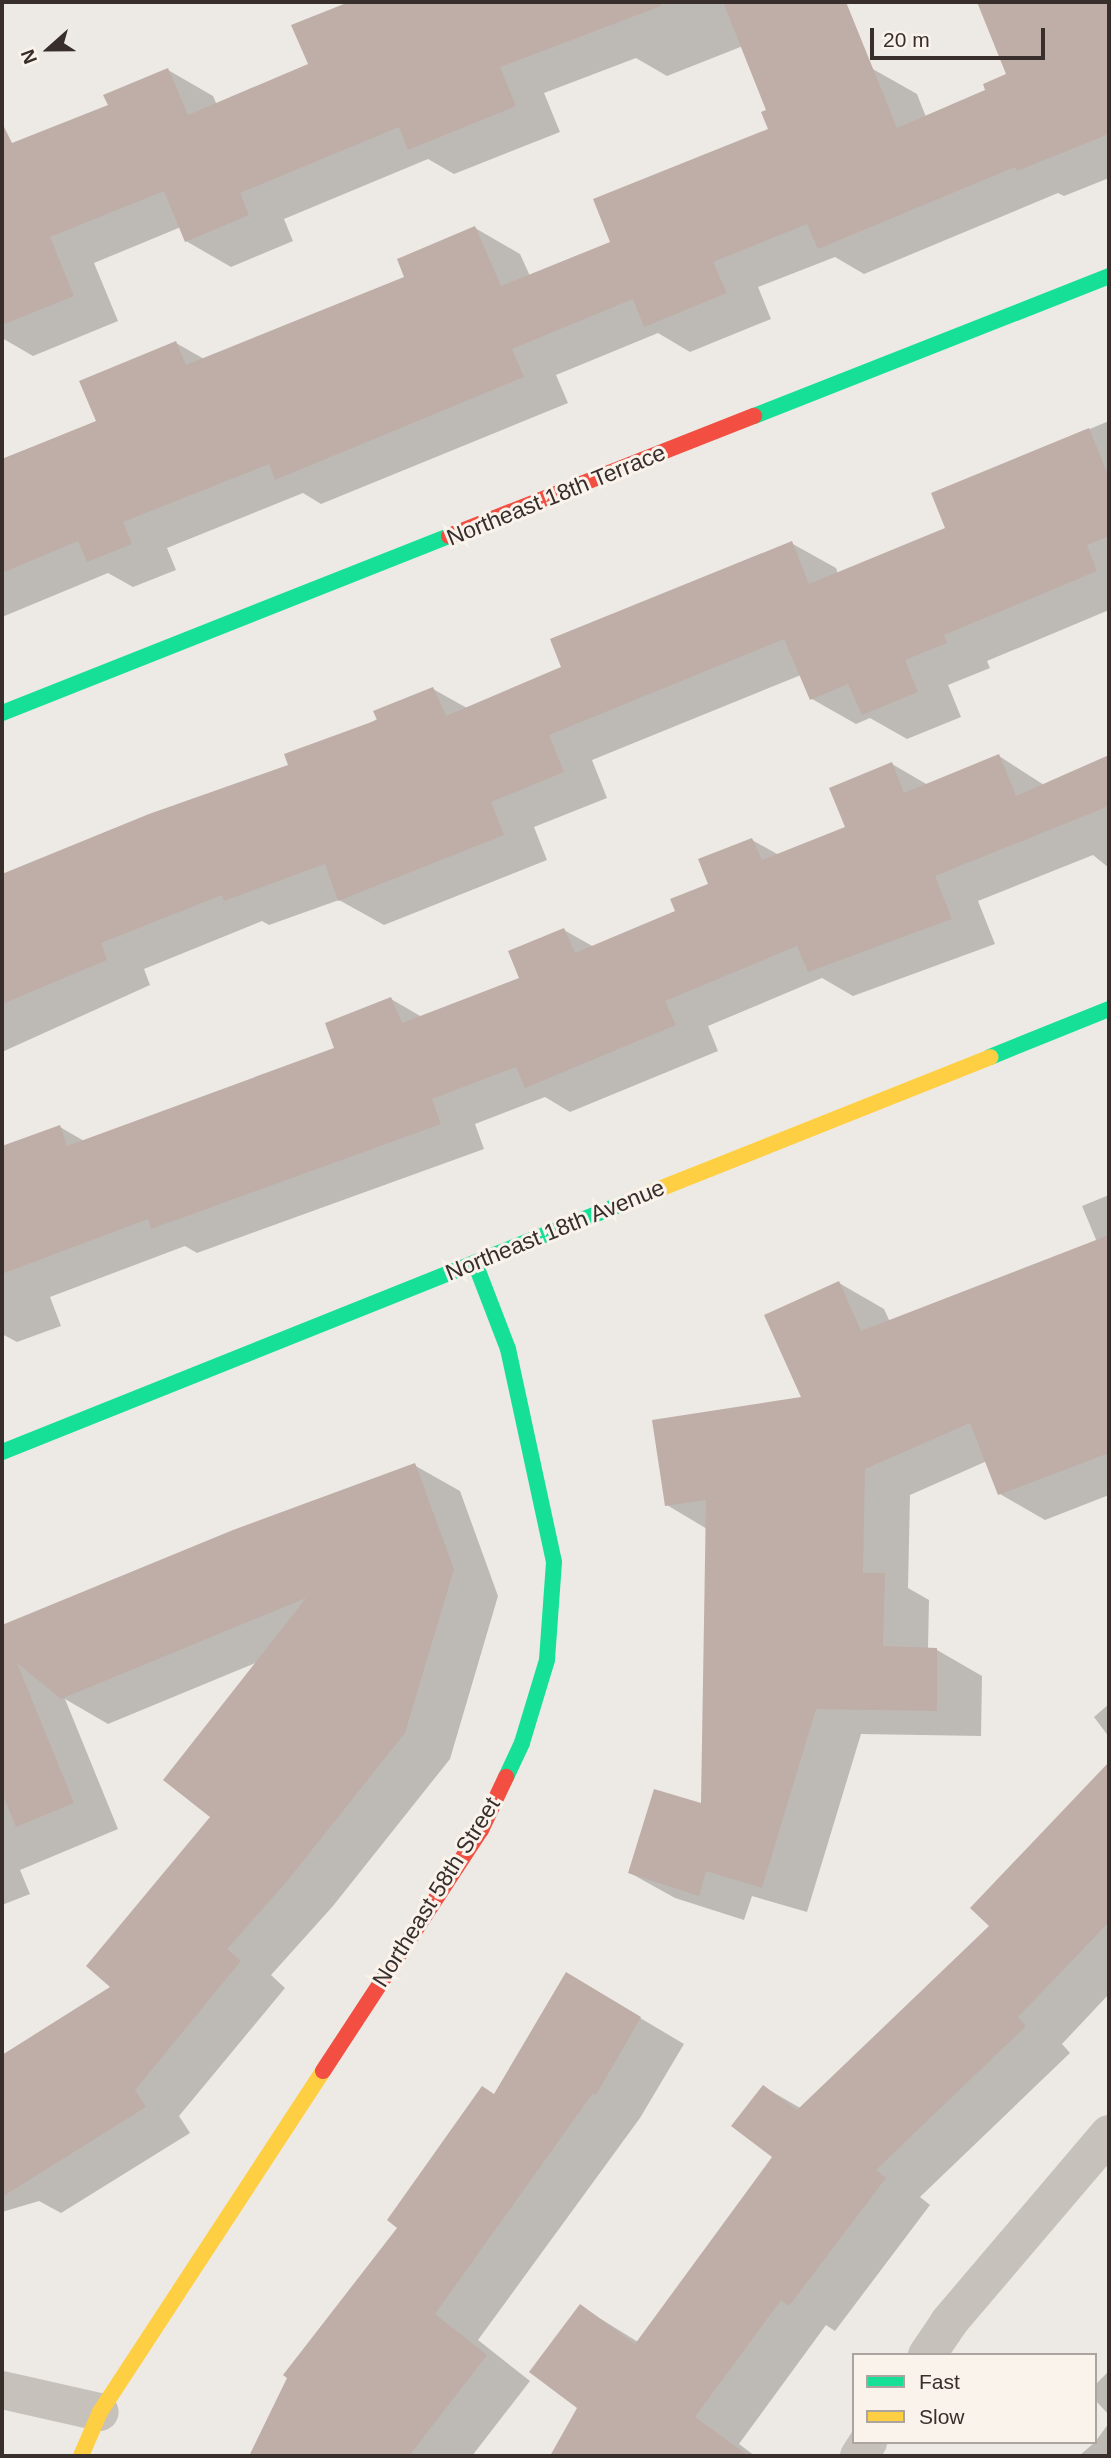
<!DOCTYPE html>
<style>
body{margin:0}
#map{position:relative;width:1111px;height:2458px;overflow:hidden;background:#ede9e4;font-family:Helvetica,sans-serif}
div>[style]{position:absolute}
.shadow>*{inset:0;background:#0003}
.building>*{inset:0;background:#bfaea7}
.street>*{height:38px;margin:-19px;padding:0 19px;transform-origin:19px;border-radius:19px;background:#c7c1bc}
.fast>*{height:16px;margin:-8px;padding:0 8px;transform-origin:8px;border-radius:8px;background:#16e098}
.slow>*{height:16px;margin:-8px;padding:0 8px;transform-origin:8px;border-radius:8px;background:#ffcf43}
.jam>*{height:16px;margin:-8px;padding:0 8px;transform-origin:8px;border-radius:8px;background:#f24e42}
span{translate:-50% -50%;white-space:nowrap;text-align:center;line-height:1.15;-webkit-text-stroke:6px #f9f3ec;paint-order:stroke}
.street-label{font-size:23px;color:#382e2b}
.frame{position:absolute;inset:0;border:4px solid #382e2b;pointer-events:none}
.legend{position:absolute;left:852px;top:2353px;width:245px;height:91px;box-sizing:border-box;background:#f9f3ec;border:2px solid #aca49f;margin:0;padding:9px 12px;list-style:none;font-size:21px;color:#382e2b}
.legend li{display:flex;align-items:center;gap:14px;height:35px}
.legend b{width:35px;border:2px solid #aca49f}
.north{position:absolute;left:14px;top:14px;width:70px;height:70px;-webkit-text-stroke:5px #f9f3ec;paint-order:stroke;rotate:249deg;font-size:19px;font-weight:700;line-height:28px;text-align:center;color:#382e2b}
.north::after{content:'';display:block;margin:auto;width:24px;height:32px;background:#382e2b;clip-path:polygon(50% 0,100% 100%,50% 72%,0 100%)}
.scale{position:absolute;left:870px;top:28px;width:175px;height:32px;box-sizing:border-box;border:4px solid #382e2b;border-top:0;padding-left:9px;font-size:21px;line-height:24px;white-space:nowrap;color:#382e2b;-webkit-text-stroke:5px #f9f3ec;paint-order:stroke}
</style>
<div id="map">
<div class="shadow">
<i style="clip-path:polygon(354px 2px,845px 2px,871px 68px,917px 94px,926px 117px,987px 91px,1008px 75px,980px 6px,990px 2px,1109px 2px,1109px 178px,1064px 196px,1058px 193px,864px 274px,835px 257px,758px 287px,771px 319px,690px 352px,658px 333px,556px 375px,568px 403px,321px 504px,303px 493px,167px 548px,176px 570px,133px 587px,108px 573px,2px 617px,2px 459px,98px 422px,176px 343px,204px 359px,406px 278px,475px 228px,520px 254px,530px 276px,612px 243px,770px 130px,769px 111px,743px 46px,667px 76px,636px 58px,544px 93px,560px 132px,454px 174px,428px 159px,284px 219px,293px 241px,231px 267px,186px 241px,181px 227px,94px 263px,118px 321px,33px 356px,2px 338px,2px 150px,110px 106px,168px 70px,213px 96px,217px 105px,310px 65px,294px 26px)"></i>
<i style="clip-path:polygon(1109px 421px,1109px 610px,987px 661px,990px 668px,948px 685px,961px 717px,907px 739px,870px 718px,856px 724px,812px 699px,801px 675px,592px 760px,607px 798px,534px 827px,547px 860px,384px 925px,339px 900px,269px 925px,262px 921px,144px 969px,150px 985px,2px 1052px,2px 876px,149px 815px,290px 766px,433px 689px,467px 708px,563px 668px,791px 543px,836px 568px,838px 574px,948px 529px,933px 494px)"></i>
<i style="clip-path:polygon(999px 756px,1044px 785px,1109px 757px,1109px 868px,1093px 855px,978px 901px,995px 944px,853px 996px,822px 978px,708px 1026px,718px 1051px,570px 1112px,545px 1097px,475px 1124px,484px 1149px,197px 1253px,185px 1246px,50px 1297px,61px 1326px,17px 1342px,2px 1334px,2px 1148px,60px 1127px,84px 1141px,337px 1049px,391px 999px,422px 1017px,521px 979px,564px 930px,594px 947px,677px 912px,711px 885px,752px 840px,779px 855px,847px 828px,892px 764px,928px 785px)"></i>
<i style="clip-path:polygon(1109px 1195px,1109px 1495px,1045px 1520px,1000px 1494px,987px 1461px,910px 1495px,908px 1588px,929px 1600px,928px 1649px,937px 1650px,982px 1676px,981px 1736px,861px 1734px,807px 1912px,752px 1896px,744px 1920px,675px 1898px,630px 1873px,702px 1805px,707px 1529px,667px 1505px,803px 1398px,839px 1283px,884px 1309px,890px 1322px,1097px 1242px,1082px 1206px)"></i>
<i style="clip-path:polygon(414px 1465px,460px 1491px,498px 1596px,450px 1759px,333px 1906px,271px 1975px,285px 1988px,179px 2116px,190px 2133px,61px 2213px,39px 2201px,2px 2212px,2px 2057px,113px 1987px,212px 1817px,258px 1662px,108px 1724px,65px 1699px,118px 1829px,20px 1870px,30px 1894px,2px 1905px,2px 1627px,233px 1531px)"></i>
<i style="clip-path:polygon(1109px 1704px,1109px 1737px,1094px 1717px)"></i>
<i style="clip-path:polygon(1109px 1765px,1109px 1994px,1062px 2044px,1070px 2053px,920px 2197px,930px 2205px,835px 2331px,826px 2325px,739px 2444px,755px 2456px,552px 2456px,579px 2407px,580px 2306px,638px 2342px,775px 2157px,764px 2087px,802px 2109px,991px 1926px,972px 1908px)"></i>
<i style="clip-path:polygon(610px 2000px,684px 2044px,640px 2118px,478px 2340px,530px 2381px,472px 2456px,251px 2456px,289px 2377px,496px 2095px)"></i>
<i style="clip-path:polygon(1109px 2371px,1109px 2415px,1095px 2400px,1095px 2385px)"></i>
<i style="clip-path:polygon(1109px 2423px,1109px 2456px,1079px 2456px,1095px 2442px)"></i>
</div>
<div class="building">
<i style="clip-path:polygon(349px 2px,660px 2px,661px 6px,500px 67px,516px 106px,408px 150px,399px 127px,240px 193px,249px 215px,185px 242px,164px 191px,50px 237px,74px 296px,2px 325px,2px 123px,12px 143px,108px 105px,103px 95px,168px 68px,188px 115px,308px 64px,291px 25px)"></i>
<i style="clip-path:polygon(723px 2px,846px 2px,897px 128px,985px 90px,983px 84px,1006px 74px,977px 2px,1109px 2px,1109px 134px,1017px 171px,1015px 167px,818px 249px,807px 224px,713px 262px,727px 293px,644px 327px,633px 299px,512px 349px,524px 377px,275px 480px,269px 464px,123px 522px,132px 544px,87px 562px,78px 541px,2px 573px,2px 459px,96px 421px,79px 381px,176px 341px,186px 365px,404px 277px,397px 259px,475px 226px,501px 286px,610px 242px,593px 199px,768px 129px,761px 112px,766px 110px)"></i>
<i style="clip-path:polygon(1089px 428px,1109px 477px,1109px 536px,1087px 545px,1097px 571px,944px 635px,947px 643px,905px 660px,918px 692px,862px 715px,848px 684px,810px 700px,784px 639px,549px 735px,564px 772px,491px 802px,504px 835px,338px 901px,325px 864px,224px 901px,222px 895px,101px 943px,107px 960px,2px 1004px,2px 874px,149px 814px,288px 765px,284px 754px,377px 720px,373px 711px,433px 687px,446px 716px,561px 667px,550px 639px,792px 541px,809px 584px,945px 528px,931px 493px)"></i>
<i style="clip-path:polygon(999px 754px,1016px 796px,1109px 755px,1109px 806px,935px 876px,952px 919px,808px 972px,797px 946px,665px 1001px,676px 1025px,525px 1088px,516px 1067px,432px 1099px,441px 1124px,151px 1229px,148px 1219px,2px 1274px,2px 1146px,60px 1125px,67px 1146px,334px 1048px,325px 1023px,391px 997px,402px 1023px,519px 978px,508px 951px,564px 928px,575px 953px,675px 911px,670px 899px,708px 884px,698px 859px,752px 838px,762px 860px,845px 827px,829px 788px,892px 762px,904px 793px)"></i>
<i style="clip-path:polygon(1109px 1235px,1109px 1453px,998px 1495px,970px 1423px,865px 1469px,863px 1573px,885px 1573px,883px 1646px,937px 1648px,937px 1711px,816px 1709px,762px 1888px,706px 1871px,699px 1896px,628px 1873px,654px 1789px,701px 1803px,706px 1500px,665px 1506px,652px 1420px,801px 1397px,764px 1315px,839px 1281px,861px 1331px)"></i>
<i style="clip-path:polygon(415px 1463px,454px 1569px,405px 1733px,288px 1880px,227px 1949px,241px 1961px,135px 2090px,146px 2107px,2px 2197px,2px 2055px,110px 1987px,86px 1966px,210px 1817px,163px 1780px,306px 1598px,61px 1699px,17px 1663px,74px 1803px,16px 1827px,2px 1793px,2px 1625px,233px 1530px)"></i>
<i style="clip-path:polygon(1109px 1762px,1109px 1922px,1018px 2017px,1026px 2026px,876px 2170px,886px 2178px,789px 2306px,781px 2300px,695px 2417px,749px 2456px,550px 2456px,577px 2408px,529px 2372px,580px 2304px,635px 2344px,772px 2157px,731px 2126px,763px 2085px,797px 2110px,989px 1926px,970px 1908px)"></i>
<i style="clip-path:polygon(566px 1972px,641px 2017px,596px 2095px,593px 2093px,435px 2314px,487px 2355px,409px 2456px,249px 2456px,287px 2378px,283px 2375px,397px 2228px,387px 2220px,482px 2086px,494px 2094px)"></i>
</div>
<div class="street">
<i style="left:927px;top:2355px;width:40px;rotate:-56deg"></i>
<i style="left:949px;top:2322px;width:247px;rotate:-49.6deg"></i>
<i style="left:2px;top:2390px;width:100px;rotate:12.7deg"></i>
<i style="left:859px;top:2456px;width:17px;rotate:-57deg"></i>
</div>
<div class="fast">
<i style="left:754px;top:416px;width:382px;rotate:-21.5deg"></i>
<i style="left:2px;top:713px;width:481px;rotate:-21.6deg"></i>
<i style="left:990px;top:1057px;width:128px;rotate:-22deg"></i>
<i style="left:475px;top:1263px;width:92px;rotate:69deg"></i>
<i style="left:508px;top:1349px;width:218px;rotate:77.8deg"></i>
<i style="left:554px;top:1562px;width:98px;rotate:94.1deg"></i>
<i style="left:547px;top:1660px;width:87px;rotate:106.8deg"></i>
<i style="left:522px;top:1743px;width:38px;rotate:115deg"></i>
<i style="left:2px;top:1452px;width:675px;rotate:-21.82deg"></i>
</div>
<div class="slow">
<i style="left:629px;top:1201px;width:389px;rotate:-21.7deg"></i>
<i style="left:81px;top:2456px;width:48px;rotate:-66.6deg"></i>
<i style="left:100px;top:2412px;width:407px;rotate:-56.8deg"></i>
</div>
<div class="jam">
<i style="left:449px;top:536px;width:328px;rotate:-21.5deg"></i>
<i style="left:323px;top:2071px;width:288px;rotate:-56.8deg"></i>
<i style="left:481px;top:1830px;width:59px;rotate:-64.7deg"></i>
</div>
<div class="street-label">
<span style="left:556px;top:495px;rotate:-22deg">Northeast 18th Terrace</span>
<span style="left:555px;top:1230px;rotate:-22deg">Northeast 18th Avenue</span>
<span style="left:436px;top:1892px;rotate:-58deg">Northeast 58th Street</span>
</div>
<div class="frame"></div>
<ul class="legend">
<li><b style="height:9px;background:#16e098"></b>Fast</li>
<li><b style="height:9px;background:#ffcf43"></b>Slow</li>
</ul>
<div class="north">N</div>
<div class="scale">20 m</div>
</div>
